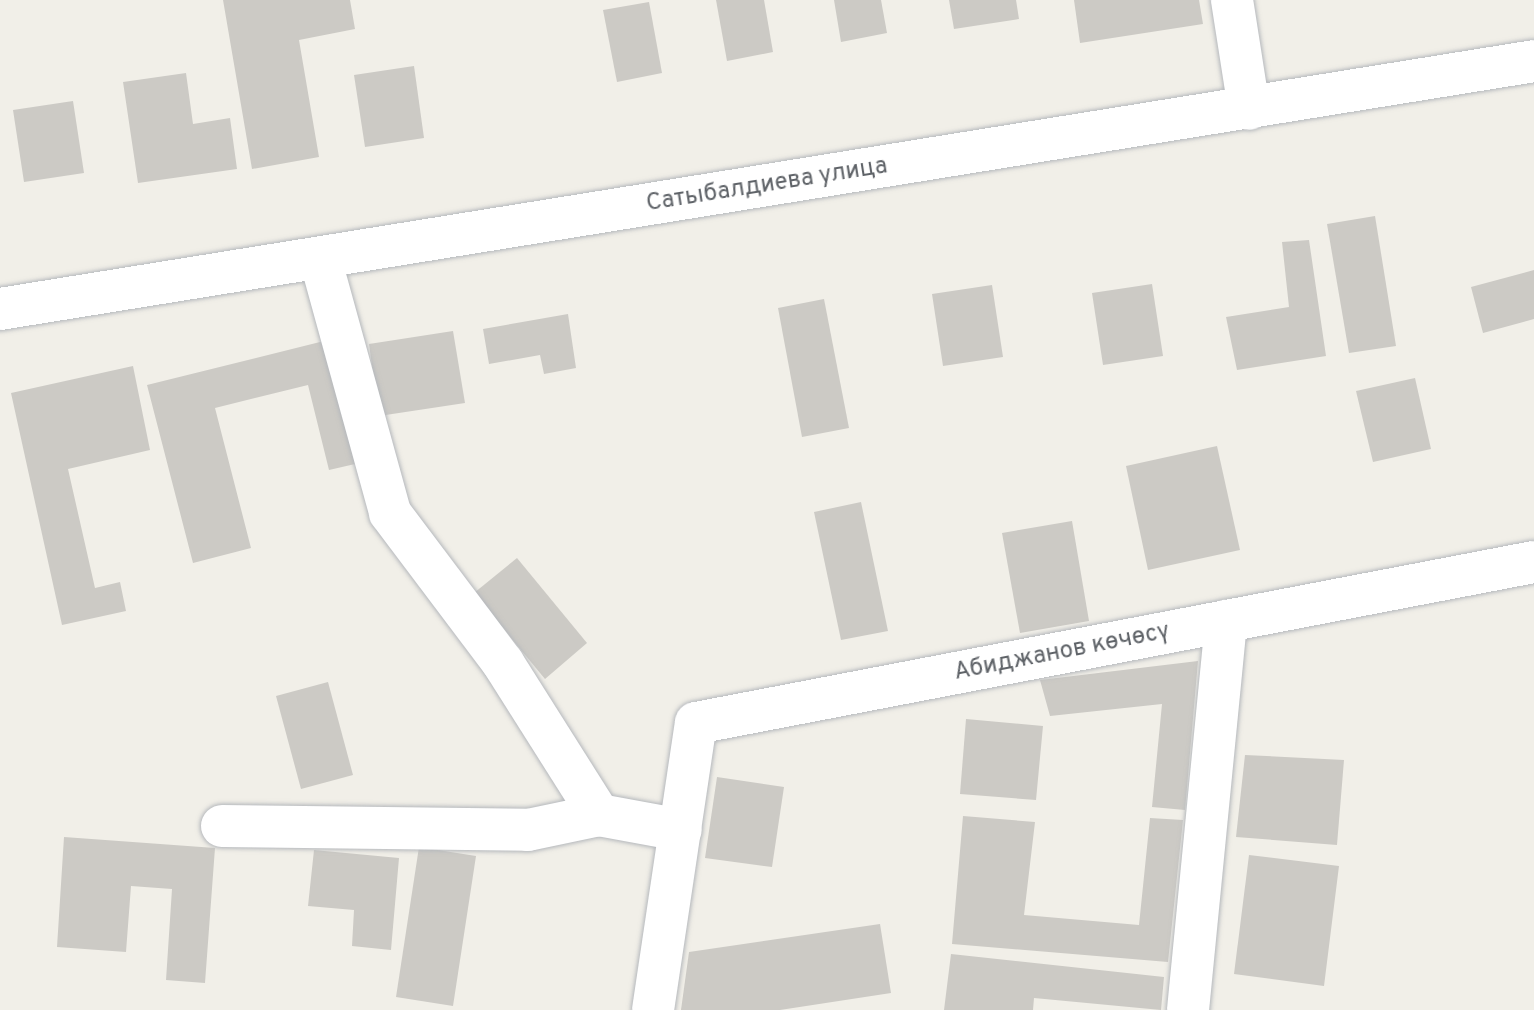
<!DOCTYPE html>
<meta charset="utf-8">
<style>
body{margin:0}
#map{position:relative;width:1534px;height:1010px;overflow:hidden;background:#f1efe8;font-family:Overpass,sans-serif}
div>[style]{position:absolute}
.building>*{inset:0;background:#cccac5}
.roads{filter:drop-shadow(0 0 2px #b5b8bc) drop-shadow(0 0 2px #b5b8bc)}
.minor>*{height:42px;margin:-21px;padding:0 21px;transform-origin:21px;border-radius:21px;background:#fff}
span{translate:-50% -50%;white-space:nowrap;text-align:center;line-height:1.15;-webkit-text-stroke:7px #fff;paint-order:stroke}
.street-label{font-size:24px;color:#5f6368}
</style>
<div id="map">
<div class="building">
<i style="clip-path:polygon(223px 0,350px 0,355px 29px,299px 40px,319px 157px,252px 169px)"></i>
<i style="clip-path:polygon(716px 0,764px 0,773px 52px,727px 61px)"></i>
<i style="clip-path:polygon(834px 0,881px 0,887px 33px,841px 42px)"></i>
<i style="clip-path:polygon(949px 0,1016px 0,1019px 19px,954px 29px)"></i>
<i style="clip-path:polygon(1074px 0,1199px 0,1203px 24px,1080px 43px)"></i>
<i style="clip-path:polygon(649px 2px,662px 73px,617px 82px,603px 10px)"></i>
<i style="clip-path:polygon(414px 66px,424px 138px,365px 147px,354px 75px)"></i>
<i style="clip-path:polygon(186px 73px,193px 124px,230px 118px,237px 169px,138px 183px,123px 82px)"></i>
<i style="clip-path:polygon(73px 101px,84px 173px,24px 182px,13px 110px)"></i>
<i style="clip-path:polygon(1375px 216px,1396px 346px,1349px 353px,1327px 224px)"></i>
<i style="clip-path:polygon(1309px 240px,1326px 356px,1237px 370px,1226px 317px,1289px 307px,1282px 242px)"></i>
<i style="clip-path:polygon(1534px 270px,1534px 319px,1483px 333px,1471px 287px)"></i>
<i style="clip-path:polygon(1152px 284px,1163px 356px,1103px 365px,1092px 293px)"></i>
<i style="clip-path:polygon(992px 285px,1003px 357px,943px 366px,932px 294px)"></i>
<i style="clip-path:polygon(824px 299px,849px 428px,802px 437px,778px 308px)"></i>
<i style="clip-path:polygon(568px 314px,576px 368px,544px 374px,540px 355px,489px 364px,483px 329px)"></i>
<i style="clip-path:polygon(453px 331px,465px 403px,379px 416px,369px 344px)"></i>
<i style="clip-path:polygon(324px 341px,355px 464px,329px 470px,308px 385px,215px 408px,251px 548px,193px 563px,147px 385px)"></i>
<i style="clip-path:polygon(133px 366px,150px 450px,68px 469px,95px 588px,120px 582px,126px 611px,62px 625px,11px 393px)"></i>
<i style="clip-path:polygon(1415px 378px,1431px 449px,1373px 462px,1356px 391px)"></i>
<i style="clip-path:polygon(1217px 446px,1240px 550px,1148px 570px,1126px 466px)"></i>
<i style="clip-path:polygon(861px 502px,888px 631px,841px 640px,814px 512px)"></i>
<i style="clip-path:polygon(1072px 521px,1089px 621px,1020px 633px,1002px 533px)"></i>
<i style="clip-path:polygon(517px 558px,587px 643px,545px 679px,474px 593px)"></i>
<i style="clip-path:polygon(1198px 661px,1185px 810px,1152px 807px,1162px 704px,1050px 716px,1040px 680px)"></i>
<i style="clip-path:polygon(328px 682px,353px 775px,301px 789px,276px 696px)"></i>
<i style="clip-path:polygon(966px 719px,1043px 726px,1036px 800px,960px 794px)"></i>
<i style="clip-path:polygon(1245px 755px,1344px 760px,1337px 845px,1236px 837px)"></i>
<i style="clip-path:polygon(717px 777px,784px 787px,772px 867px,705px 858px)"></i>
<i style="clip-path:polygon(963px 816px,1035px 822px,1024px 915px,1139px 925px,1150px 818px,1183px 820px,1168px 962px,952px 944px)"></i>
<i style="clip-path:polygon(64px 837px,215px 848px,205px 983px,166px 980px,172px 889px,131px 886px,126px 952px,57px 947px)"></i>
<i style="clip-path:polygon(419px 847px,476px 856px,453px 1006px,396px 997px)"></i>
<i style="clip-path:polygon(314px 850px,399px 858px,391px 950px,352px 946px,354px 910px,308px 906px)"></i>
<i style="clip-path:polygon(1249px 855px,1339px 866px,1324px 986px,1234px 974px)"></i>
<i style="clip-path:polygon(880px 924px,891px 993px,780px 1010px,681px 1010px,689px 952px)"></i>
<i style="clip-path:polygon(951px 954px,1164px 977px,1161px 1010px,1034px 998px,1033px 1010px,944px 1010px)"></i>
</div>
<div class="roads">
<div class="minor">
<i style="left:1232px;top:0;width:110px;rotate:81.1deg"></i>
<i style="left:320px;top:258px;width:264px;rotate:74.6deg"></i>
<i style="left:390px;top:513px;width:188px;rotate:53deg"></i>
<i style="left:503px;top:663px;width:180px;rotate:57.7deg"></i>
<i style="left:599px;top:815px;width:83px;rotate:10.4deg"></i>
<i style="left:0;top:309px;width:1554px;rotate:-9.18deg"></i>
<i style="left:222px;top:826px;width:306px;rotate:0.7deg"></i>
<i style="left:528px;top:830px;width:73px;rotate:-11.9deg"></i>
<i style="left:653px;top:1010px;width:290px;rotate:-81.5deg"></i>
<i style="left:696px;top:723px;width:853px;rotate:-10.88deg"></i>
<i style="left:1188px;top:1010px;width:391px;rotate:-84.4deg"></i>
</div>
</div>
<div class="street-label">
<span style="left:767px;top:186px;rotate:-9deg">Сатыбалдиева улица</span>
<span style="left:1062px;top:653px;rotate:-11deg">Абиджанов көчөсү</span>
</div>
</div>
